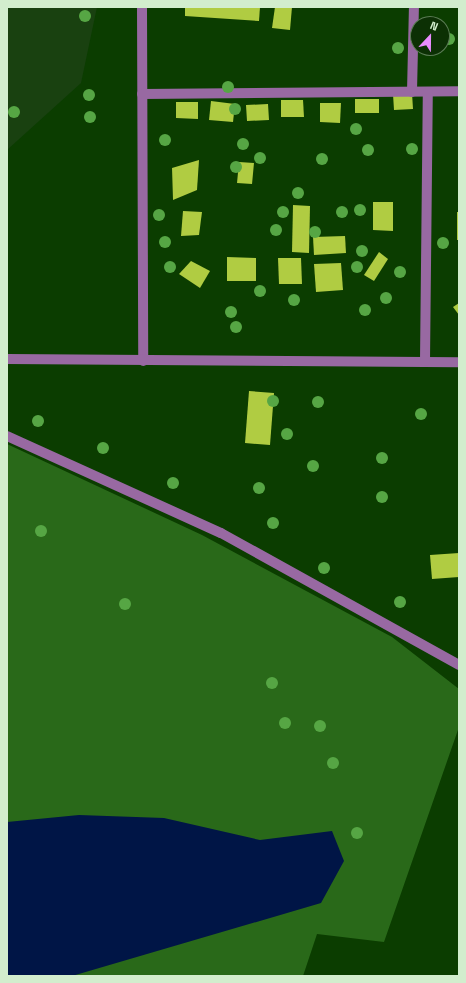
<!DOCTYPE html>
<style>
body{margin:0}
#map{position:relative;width:466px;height:983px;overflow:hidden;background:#0b3d00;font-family:"Space Grotesk",sans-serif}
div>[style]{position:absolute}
.built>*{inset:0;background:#194110}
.green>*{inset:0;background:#296919}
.water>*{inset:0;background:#001546}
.building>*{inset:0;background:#b0cc42}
.minor>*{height:10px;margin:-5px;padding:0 5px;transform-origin:5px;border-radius:5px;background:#9869a2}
.trees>*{width:12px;height:12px;margin:-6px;border-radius:50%;background:#56a644}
span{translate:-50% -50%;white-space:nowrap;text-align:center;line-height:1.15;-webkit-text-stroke:4px #0c3004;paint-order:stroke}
.frame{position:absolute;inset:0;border:8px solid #d2edcd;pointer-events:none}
.north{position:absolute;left:410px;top:16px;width:40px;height:40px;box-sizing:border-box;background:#0c3004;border:1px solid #5b7c54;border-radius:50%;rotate:22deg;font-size:11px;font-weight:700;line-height:16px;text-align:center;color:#d2edcd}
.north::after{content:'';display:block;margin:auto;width:14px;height:18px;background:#e98dfe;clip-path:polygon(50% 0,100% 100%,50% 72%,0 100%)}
</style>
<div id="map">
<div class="built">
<i style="clip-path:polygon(7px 7px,97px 7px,81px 83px,7px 150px)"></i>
</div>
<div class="green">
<i style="clip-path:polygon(7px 444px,202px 535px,392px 637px,459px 689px,459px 727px,384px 942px,317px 934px,303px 976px,7px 976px)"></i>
</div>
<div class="water">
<i style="clip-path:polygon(79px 815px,164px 818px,260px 840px,332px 831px,344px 861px,321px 903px,72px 976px,7px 976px,7px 822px)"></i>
</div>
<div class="building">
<i style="clip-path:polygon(185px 7px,260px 7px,259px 21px,185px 16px)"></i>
<i style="clip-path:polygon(275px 7px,292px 7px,290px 30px,272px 28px)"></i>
<i style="clip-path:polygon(412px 93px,413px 109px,394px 110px,393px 94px)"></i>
<i style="clip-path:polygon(355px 99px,379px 99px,379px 113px,355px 113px)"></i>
<i style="clip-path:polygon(281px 100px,303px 100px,304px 117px,281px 117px)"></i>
<i style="clip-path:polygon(211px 101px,235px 104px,233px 122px,209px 120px)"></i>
<i style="clip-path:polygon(176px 102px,198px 102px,198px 119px,176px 118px)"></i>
<i style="clip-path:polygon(320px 103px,341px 103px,340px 123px,320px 122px)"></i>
<i style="clip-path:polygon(268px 104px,269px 120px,247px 121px,246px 105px)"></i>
<i style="clip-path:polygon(199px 160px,197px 190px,173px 200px,172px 168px)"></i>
<i style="clip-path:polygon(239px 162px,254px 163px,252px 184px,237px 183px)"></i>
<i style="clip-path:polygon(373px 202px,393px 202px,393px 231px,373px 230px)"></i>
<i style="clip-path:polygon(293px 205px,310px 206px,309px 253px,292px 252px)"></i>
<i style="clip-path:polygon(183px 211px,202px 212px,199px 235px,181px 236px)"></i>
<i style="clip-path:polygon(457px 212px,459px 212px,459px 240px,457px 240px)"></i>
<i style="clip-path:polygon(345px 236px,346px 253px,314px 255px,313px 237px)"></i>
<i style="clip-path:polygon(379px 252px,388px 259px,374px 281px,364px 275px)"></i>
<i style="clip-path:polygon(227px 257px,256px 258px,256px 281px,227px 281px)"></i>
<i style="clip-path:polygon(278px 258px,301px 258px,302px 284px,279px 284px)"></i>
<i style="clip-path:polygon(191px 261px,210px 271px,200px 288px,179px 274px)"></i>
<i style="clip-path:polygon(341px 263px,343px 290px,316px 292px,314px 264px)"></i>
<i style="clip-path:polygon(459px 303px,459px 315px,453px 307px)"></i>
<i style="clip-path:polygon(249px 391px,274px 393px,270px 445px,245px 443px)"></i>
<i style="clip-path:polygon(459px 553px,459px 577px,432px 579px,430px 555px)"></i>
</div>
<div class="minor">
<i style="left:142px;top:7px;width:354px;rotate:89.8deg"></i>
<i style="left:412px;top:92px;width:85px;rotate:-88.7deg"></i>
<i style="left:142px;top:94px;width:317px;rotate:-0.5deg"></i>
<i style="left:7px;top:359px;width:452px;rotate:0.4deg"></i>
<i style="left:425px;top:361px;width:269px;rotate:-89.4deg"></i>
<i style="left:7px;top:436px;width:235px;rotate:24.4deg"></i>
<i style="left:221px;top:533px;width:272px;rotate:29deg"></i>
</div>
<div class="trees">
<i style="left:85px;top:16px"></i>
<i style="left:449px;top:39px"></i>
<i style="left:398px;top:48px"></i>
<i style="left:228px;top:87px"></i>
<i style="left:89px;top:95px"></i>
<i style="left:235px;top:109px"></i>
<i style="left:14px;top:112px"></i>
<i style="left:90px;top:117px"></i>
<i style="left:356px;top:129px"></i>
<i style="left:165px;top:140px"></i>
<i style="left:243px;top:144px"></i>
<i style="left:412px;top:149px"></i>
<i style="left:368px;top:150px"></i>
<i style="left:260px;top:158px"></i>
<i style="left:322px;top:159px"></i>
<i style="left:236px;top:167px"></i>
<i style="left:298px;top:193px"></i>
<i style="left:360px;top:210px"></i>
<i style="left:283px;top:212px"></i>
<i style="left:342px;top:212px"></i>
<i style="left:159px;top:215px"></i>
<i style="left:276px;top:230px"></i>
<i style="left:315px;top:232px"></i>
<i style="left:165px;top:242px"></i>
<i style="left:443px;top:243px"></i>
<i style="left:362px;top:251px"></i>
<i style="left:170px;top:267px"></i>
<i style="left:357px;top:267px"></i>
<i style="left:400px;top:272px"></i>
<i style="left:260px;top:291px"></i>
<i style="left:386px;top:298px"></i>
<i style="left:294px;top:300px"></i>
<i style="left:365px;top:310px"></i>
<i style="left:231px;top:312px"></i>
<i style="left:236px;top:327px"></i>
<i style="left:273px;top:401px"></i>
<i style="left:318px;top:402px"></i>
<i style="left:421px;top:414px"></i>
<i style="left:38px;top:421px"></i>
<i style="left:287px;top:434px"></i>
<i style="left:103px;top:448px"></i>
<i style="left:382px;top:458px"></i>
<i style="left:313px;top:466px"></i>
<i style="left:173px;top:483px"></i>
<i style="left:259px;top:488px"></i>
<i style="left:382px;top:497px"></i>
<i style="left:273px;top:523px"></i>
<i style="left:41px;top:531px"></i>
<i style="left:324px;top:568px"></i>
<i style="left:400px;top:602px"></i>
<i style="left:125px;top:604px"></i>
<i style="left:272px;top:683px"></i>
<i style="left:285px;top:723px"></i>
<i style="left:320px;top:726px"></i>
<i style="left:333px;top:763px"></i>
<i style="left:357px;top:833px"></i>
</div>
<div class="frame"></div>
<div class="north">N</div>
</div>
